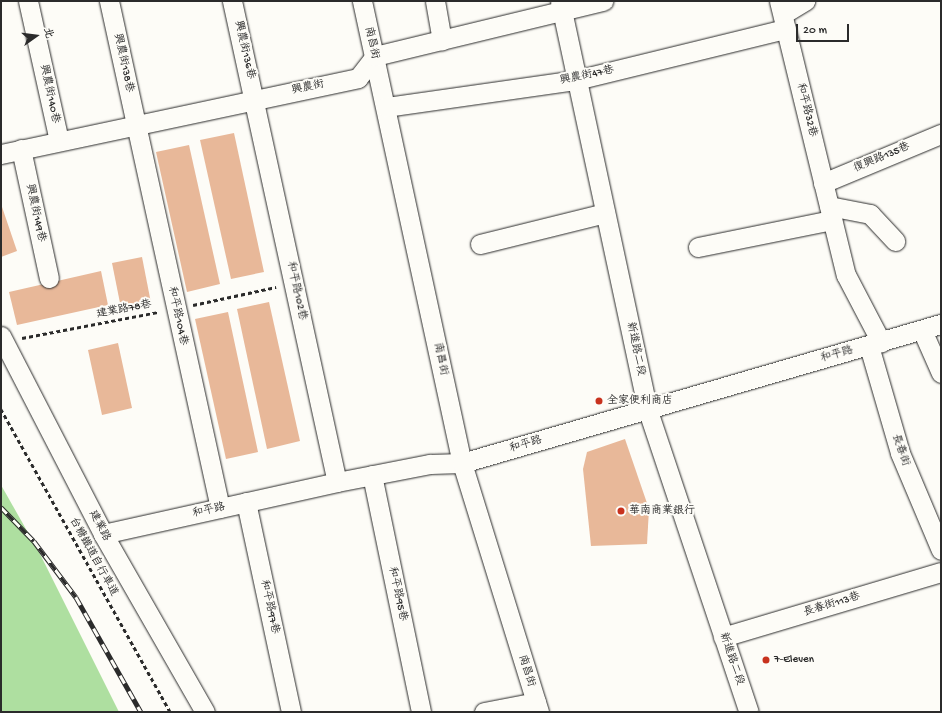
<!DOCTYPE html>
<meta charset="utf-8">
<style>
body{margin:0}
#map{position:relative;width:942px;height:713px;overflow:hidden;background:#fdfcf7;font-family:"Gochi Hand","LXGW WenKai TC",sans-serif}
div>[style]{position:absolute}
.green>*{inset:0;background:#aedfa0}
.building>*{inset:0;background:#e8b899}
.path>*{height:2.5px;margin-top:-1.25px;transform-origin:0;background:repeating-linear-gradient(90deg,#2b2b2b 0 4px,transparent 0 7px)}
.roads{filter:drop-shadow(0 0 1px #2b2b2b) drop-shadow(0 0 1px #2b2b2b)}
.minor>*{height:19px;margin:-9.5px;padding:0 9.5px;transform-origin:9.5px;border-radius:9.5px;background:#fdfcf7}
.rail>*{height:4.5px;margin-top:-2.25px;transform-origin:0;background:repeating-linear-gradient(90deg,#fdfcf7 0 9px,#2b2b2b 0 18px);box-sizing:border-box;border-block:1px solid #2b2b2b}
.dots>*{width:11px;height:11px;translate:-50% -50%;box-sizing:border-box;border:2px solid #fdfcf7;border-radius:50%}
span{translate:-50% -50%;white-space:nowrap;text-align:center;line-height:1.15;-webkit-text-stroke:4px #fdfcf7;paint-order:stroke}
.street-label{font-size:11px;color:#2b2b2b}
.poi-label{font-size:11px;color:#2b2b2b}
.left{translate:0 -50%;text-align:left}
.frame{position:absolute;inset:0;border:2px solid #2b2b2b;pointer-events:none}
.north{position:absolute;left:16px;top:16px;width:40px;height:40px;-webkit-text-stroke:3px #fdfcf7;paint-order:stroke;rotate:76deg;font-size:11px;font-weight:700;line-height:16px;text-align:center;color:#2b2b2b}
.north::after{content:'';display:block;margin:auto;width:14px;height:18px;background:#2b2b2b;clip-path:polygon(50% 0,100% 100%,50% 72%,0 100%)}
.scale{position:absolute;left:796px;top:24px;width:53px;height:18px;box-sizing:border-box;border:2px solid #2b2b2b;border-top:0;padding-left:5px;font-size:12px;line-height:14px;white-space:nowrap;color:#2b2b2b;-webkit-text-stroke:3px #fdfcf7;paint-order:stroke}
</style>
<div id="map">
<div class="green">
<i style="clip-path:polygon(1px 485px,39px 552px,119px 712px,1px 712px)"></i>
</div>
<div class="building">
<i style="clip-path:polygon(234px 133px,264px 272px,231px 279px,200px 140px)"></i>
<i style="clip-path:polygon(189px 145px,220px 284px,187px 292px,156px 152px)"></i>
<i style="clip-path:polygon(1px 204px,17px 251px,1px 257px)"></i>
<i style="clip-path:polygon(142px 257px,151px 303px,121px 308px,112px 263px)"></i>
<i style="clip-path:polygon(101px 271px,108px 305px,17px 325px,9px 292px)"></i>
<i style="clip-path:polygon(269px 302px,300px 441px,267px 449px,237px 309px)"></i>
<i style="clip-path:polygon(228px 312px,258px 452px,226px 459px,195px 319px)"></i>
<i style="clip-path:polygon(118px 343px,132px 408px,102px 415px,88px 350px)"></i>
<i style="clip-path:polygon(625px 439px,649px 509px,647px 544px,591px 546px,583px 469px,587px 452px)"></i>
</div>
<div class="path">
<i style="left:193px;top:305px;width:85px;rotate:-12.2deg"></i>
<i style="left:22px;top:338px;width:138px;rotate:-10.8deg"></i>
<i style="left:1px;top:409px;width:347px;rotate:60.8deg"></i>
</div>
<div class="roads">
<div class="minor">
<i style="left:28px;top:1px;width:143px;rotate:77.5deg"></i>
<i style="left:109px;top:1px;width:519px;rotate:77.65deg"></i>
<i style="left:232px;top:1px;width:492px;rotate:77.7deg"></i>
<i style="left:362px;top:1px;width:473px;rotate:77.8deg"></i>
<i style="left:462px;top:463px;width:261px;rotate:72.8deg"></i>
<i style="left:435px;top:1px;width:40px;rotate:80deg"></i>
<i style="left:560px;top:1px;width:419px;rotate:77.9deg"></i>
<i style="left:648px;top:411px;width:317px;rotate:71.5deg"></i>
<i style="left:779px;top:1px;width:282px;rotate:76.3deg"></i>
<i style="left:846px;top:275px;width:76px;rotate:62.4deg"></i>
<i style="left:783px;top:14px;width:26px;rotate:-31deg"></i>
<i style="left:386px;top:107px;width:192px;rotate:-8.1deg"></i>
<i style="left:576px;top:80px;width:216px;rotate:-13.7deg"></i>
<i style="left:21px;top:149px;width:132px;rotate:77.8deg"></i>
<i style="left:1px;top:154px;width:365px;rotate:-12deg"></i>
<i style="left:358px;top:78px;width:28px;rotate:-52deg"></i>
<i style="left:375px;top:56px;width:235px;rotate:-13.6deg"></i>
<i style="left:823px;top:183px;width:128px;rotate:-22.6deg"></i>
<i style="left:829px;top:206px;width:42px;rotate:11deg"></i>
<i style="left:870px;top:214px;width:37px;rotate:47deg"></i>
<i style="left:480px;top:244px;width:129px;rotate:-13.9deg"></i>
<i style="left:698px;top:247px;width:137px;rotate:-11.4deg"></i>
<i style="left:922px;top:330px;width:47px;rotate:66.2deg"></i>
<i style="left:1px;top:336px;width:223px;rotate:62.7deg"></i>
<i style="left:103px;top:534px;width:205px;rotate:60.2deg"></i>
<i style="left:869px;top:346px;width:111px;rotate:73.8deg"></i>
<i style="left:900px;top:453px;width:105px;rotate:67.1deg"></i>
<i style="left:372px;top:475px;width:242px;rotate:78.3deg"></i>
<i style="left:246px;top:502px;width:215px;rotate:77.9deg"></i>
<i style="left:103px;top:534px;width:240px;rotate:-12.5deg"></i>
<i style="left:337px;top:482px;width:95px;rotate:-11deg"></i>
<i style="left:430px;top:464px;width:32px;rotate:-2deg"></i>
<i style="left:462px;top:463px;width:499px;rotate:-16.2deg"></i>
<i style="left:723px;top:637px;width:227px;rotate:-16.6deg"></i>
<i style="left:484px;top:712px;width:53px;rotate:-10.9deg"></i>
</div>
</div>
<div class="rail">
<i style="left:1px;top:507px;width:47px;rotate:45.9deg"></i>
<i style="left:34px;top:541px;width:70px;rotate:53.1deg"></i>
<i style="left:76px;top:597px;width:132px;rotate:60.5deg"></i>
</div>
<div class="dots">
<i style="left:599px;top:401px;background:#c8321e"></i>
<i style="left:621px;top:511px;background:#c8321e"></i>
<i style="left:766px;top:660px;background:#c8321e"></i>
</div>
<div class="street-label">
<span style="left:371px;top:43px;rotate:77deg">南昌街</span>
<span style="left:244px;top:50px;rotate:77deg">興農街136巷</span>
<span style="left:123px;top:63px;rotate:78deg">興農街138巷</span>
<span style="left:587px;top:76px;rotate:-12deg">興農街47巷</span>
<span style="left:308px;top:88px;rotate:-12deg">興農街</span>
<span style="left:49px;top:94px;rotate:78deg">興農街140巷</span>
<span style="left:806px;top:110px;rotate:76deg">和平路32巷</span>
<span style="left:882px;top:158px;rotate:-23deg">復興路135巷</span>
<span style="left:35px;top:213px;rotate:78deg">興農街149巷</span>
<span style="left:296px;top:291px;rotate:78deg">和平路102巷</span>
<span style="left:124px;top:310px;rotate:-11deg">建業路78巷</span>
<span style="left:177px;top:316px;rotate:78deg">和平路104巷</span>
<span style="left:635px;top:349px;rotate:78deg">新進路二段</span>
<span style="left:837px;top:355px;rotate:-16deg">和平路</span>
<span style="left:440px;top:359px;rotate:78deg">南昌街</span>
<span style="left:526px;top:445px;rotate:-16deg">和平路</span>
<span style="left:900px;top:450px;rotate:71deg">長春街</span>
<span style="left:209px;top:511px;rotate:-13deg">和平路</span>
<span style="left:99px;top:526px;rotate:62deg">建業路</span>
<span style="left:93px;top:557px;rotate:61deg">台糖鐵道自行車道</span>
<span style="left:397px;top:594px;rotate:78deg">和平路95巷</span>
<span style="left:832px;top:605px;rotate:-17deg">長春街113巷</span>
<span style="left:269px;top:607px;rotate:78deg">和平路97巷</span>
<span style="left:731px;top:659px;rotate:71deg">新進路二段</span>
<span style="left:526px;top:671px;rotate:73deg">南昌街</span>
</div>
<div class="poi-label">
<span class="left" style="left:607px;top:401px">全家便利商店</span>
<span class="left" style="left:629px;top:511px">華南商業銀行</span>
<span class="left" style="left:774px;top:660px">7-Eleven</span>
</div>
<div class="frame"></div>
<div class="north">北</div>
<div class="scale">20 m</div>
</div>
